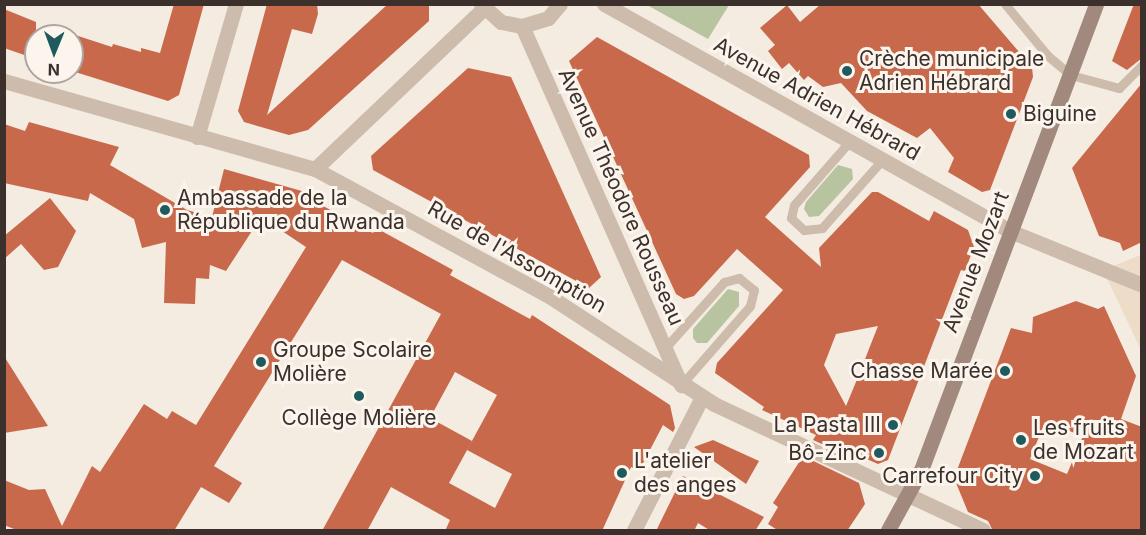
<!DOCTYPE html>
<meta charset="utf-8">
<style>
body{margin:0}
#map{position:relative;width:1146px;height:535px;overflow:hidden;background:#f4ebe1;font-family:Inter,sans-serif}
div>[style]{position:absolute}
.green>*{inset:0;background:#b8c4a0}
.plaza>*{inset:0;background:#ecdcc8}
.building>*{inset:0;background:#c8694b}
.lane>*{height:9px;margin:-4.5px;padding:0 4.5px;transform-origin:4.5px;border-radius:4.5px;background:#cdbbac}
.street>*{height:15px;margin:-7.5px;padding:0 7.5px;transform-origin:7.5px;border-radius:7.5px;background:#cdbbac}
.secondary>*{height:15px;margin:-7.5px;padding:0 7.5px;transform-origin:7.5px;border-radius:7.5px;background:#a18a7d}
.dots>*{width:16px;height:16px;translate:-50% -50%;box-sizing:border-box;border:3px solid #fbf5ee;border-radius:50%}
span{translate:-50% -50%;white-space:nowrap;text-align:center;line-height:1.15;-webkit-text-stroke:6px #fbf5ee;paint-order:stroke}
.poi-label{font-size:21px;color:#3b302b}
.left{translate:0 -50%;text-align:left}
.right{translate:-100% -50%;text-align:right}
.street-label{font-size:21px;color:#3b302b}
.frame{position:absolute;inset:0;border:6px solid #3b302b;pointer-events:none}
.north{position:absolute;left:24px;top:24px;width:60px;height:60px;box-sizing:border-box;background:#fbf5ee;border:2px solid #aea6a0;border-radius:50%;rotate:181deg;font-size:16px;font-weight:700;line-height:24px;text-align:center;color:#3b302b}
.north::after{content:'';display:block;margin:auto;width:21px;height:27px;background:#1f5a5e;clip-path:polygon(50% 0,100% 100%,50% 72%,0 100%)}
</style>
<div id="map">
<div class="green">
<i style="clip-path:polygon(647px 5px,729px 5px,708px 39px)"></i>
<i style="clip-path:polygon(838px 165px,852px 169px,853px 179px,819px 216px,809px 217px,804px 209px,806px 202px)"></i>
<i style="clip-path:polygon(728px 289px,739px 292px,739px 306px,707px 343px,697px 343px,693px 338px,693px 329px)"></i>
</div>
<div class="plaza">
<i style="clip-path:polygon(1141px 255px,1141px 350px,1103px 270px)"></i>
</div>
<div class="building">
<i style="clip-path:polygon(174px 4px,204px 4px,179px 95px,168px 101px,72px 71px,72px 34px,112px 47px,113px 44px,141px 52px,141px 48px,160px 53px)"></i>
<i style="clip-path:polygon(267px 4px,317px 4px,318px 14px,312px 34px,292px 29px,267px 115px,388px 4px,429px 4px,429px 21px,308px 130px,289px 135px,244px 122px,238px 111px)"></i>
<i style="clip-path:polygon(821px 4px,978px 4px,1032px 67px,1033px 77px,990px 190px,982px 192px,948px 172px,954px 158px,930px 128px,917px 138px,867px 111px,841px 83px,823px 87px,808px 76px,804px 80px,789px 63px,782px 69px,768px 51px,775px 45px,760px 28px,787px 5px,800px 22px)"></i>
<i style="clip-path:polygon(1134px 4px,1142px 4px,1142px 58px,1127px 70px,1112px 61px)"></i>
<i style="clip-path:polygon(4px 9px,36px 22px,36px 59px,4px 48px)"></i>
<i style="clip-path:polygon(evenodd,597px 37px,809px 155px,810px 167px,765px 217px,821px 267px,819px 248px,872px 192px,878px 192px,929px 221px,934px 211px,968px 230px,974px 247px,965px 271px,961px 270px,888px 460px,878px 464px,851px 452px,853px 458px,813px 440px,816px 435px,762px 410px,764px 407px,715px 373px,717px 363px,783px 290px,737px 249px,694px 296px,684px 299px,676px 294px,569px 61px,597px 37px,878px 326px,858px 377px,846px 406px,824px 365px,836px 334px,878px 326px)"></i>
<i style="clip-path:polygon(468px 68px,511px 77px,601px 277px,589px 288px,373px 170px,371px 156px)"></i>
<i style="clip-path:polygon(1142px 83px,1142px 242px,1123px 251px,1120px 243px,1099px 236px,1072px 168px)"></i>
<i style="clip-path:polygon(evenodd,29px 122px,119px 147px,110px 165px,187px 210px,212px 217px,224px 169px,316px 195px,312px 200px,373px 233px,376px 228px,453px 270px,450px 275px,530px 319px,532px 315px,670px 405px,675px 428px,673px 432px,663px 425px,639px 471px,631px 467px,602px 531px,445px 531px,450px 520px,391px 487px,367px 531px,322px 531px,441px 314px,342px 260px,214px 466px,242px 483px,229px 503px,201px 487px,174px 531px,19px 531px,4px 525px,4px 480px,29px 490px,45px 489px,62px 526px,92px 466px,100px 472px,144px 404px,167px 419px,172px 411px,196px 425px,306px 247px,261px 217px,226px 271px,210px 265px,209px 279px,196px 278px,195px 304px,164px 303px,166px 242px,142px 248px,134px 219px,90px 193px,88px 201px,4px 183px,4px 124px,25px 131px,29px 122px,455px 372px,497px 395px,467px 450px,512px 474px,495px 508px,449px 483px,472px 441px,430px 418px,455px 372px)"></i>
<i style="clip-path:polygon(50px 198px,76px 231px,58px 267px,44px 270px,21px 244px,4px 259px,4px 236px)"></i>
<i style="clip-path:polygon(evenodd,1076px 301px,1098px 309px,1104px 306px,1136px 376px,1121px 419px,1142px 427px,1142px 531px,993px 531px,988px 521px,968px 512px,954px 478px,1011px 328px,1032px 333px,1033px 317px,1076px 301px,1045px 422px,1083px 436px,1067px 474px,1030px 459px,1045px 422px)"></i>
<i style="clip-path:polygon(4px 356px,48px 426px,4px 433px)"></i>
<i style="clip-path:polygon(713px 440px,759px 461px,746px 484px,694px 447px)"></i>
<i style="clip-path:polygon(803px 456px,859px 483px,865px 504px,847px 531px,779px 531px,768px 524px,778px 507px,773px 503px)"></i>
<i style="clip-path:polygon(683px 476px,764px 517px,755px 531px,711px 531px,698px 523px,694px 531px,656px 531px)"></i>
</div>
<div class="lane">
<i style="left:1005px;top:4px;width:67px;rotate:50.4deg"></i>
<i style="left:1048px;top:56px;width:30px;rotate:40deg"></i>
<i style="left:1071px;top:75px;width:50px;rotate:15.2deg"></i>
<i style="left:1119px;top:88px;width:33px;rotate:-45deg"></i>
<i style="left:850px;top:141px;width:85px;rotate:131.2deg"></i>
<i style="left:794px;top:205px;width:13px;rotate:103deg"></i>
<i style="left:791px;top:218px;width:18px;rotate:43deg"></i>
<i style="left:804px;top:230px;width:18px;rotate:-6deg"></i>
<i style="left:822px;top:228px;width:92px;rotate:-48.5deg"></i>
<i style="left:665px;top:348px;width:89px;rotate:-48.2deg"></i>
<i style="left:724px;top:282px;width:16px;rotate:-15deg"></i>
<i style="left:739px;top:278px;width:19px;rotate:39deg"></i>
<i style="left:754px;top:290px;width:16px;rotate:104deg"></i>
<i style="left:750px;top:306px;width:105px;rotate:131.1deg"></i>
</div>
<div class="street">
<i style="left:481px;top:4px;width:27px;rotate:42deg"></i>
<i style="left:501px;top:22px;width:21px;rotate:11deg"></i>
<i style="left:522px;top:26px;width:27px;rotate:-17deg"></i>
<i style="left:548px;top:18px;width:18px;rotate:-49deg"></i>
<i style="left:604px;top:4px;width:465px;rotate:29.2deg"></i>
<i style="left:1010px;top:231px;width:143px;rotate:22.2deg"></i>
<i style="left:522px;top:26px;width:393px;rotate:66.1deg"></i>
<i style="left:4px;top:81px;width:323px;rotate:15.8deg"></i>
<i style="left:315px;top:169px;width:266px;rotate:28.5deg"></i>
<i style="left:549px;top:296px;width:197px;rotate:33.2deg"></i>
<i style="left:714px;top:404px;width:297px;rotate:25.1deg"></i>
<i style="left:197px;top:137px;width:139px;rotate:-73.7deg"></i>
<i style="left:315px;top:169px;width:232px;rotate:-43.6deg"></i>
<i style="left:634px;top:530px;width:149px;rotate:-62.9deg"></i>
</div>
<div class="secondary">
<i style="left:888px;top:530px;width:68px;rotate:-61.2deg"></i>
<i style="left:921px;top:470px;width:498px;rotate:-69.4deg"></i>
</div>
<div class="dots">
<i style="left:847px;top:71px;background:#1f5a5e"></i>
<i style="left:1011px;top:114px;background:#1f5a5e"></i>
<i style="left:165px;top:210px;background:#1f5a5e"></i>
<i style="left:261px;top:362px;background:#1f5a5e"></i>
<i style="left:1005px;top:371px;background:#1f5a5e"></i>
<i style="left:359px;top:396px;background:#1f5a5e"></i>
<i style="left:893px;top:425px;background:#1f5a5e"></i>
<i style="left:1021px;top:440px;background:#1f5a5e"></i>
<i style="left:879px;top:453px;background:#1f5a5e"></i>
<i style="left:622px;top:473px;background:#1f5a5e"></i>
<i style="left:1035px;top:476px;background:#1f5a5e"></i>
</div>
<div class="poi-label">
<span class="left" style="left:859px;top:71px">Crèche municipale<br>Adrien Hébrard</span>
<span class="left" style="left:1023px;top:114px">Biguine</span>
<span class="left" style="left:177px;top:210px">Ambassade de la<br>République du Rwanda</span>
<span class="left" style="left:273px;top:362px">Groupe Scolaire<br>Molière</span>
<span class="right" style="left:993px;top:371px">Chasse Marée</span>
<span style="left:359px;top:418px">Collège Molière</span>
<span class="right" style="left:881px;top:425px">La Pasta III</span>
<span class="left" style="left:1033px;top:440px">Les fruits<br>de Mozart</span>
<span class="right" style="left:867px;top:453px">Bô-Zinc</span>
<span class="left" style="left:634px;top:473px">L'atelier<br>des anges</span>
<span class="right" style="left:1023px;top:476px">Carrefour City</span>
</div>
<div class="street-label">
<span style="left:817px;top:99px;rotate:29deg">Avenue Adrien Hébrard</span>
<span style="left:621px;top:197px;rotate:66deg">Avenue Théodore Rousseau</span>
<span style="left:517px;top:257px;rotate:30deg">Rue de l'Assomption</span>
<span style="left:976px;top:262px;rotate:-69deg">Avenue Mozart</span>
</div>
<div class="frame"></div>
<div class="north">N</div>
</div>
